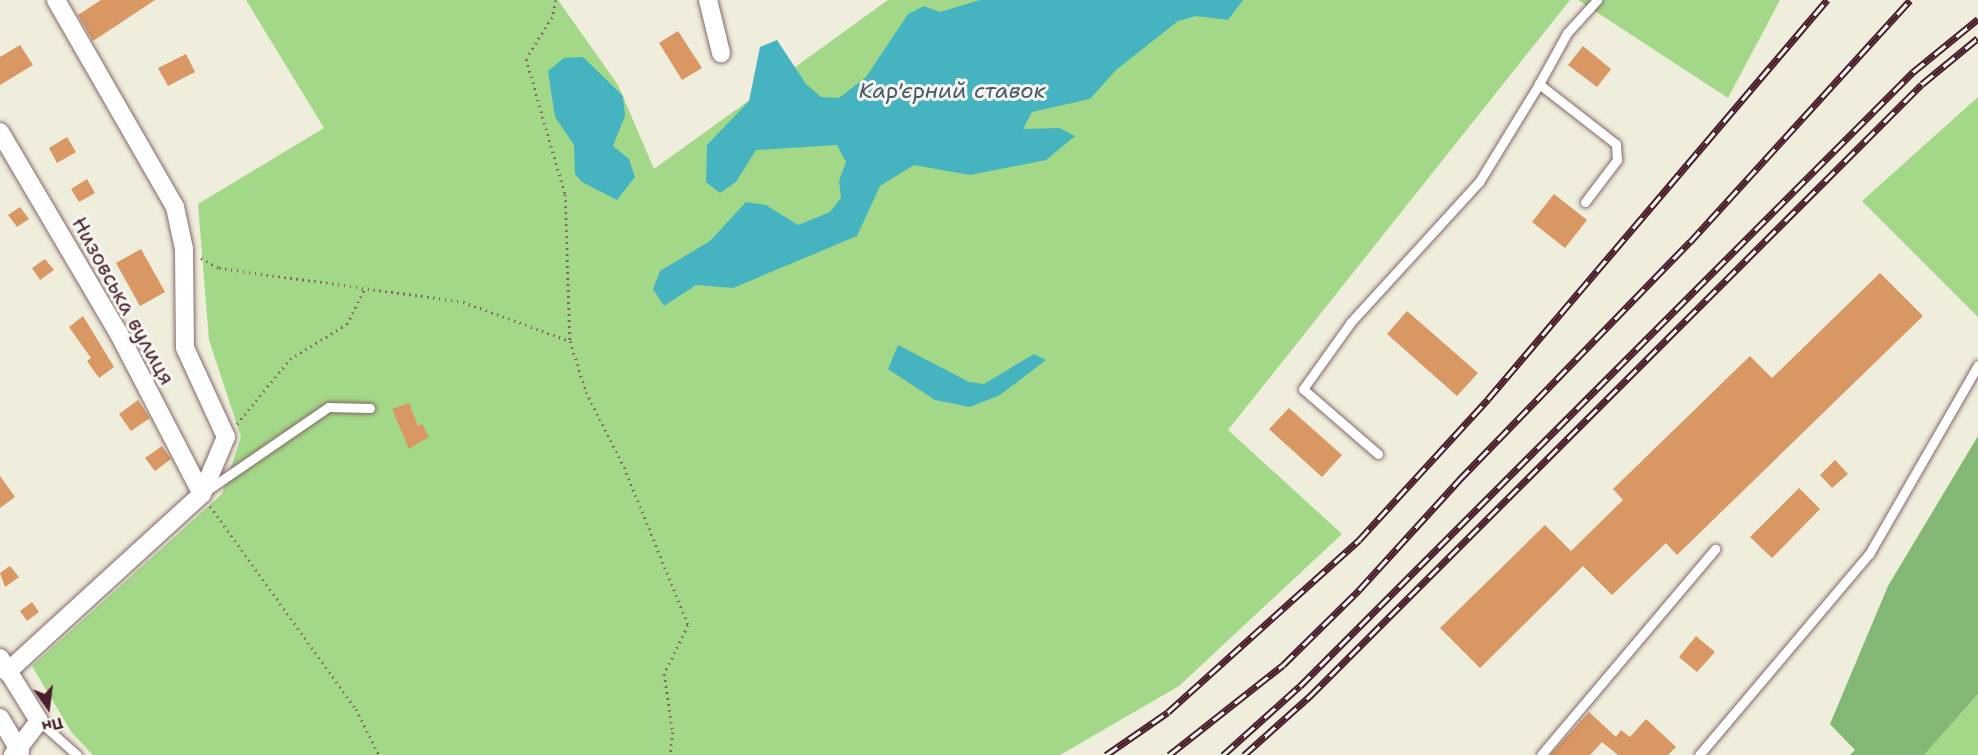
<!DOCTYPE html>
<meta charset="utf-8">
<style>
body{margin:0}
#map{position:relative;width:1978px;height:755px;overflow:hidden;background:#efeddb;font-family:"Shantell Sans",sans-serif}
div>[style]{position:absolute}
.green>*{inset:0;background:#a3d888}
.forest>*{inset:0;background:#82b874}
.water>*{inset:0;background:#45b4c0}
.building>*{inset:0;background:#d99764}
.path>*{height:3px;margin-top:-1.5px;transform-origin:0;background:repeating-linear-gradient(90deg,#846769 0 1.5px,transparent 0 6px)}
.roads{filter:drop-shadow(0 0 2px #846769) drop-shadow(0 0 2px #846769)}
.service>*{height:9px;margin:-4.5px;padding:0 4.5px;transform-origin:4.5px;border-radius:4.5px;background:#fff}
.minor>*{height:18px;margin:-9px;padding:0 9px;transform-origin:9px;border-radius:9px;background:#fff}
.rail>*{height:7px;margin-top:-3.5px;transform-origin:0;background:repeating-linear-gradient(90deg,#f6f6f2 0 14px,#4a1f2b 0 28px);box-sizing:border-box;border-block:2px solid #4a1f2b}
span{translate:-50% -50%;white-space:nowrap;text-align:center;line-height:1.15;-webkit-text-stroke:6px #f6f6f2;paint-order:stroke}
.street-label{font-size:21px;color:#4a1f2b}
.water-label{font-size:22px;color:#485b67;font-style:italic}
.north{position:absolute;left:18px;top:677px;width:60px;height:60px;-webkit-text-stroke:4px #f6f6f2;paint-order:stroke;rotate:166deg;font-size:16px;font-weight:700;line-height:24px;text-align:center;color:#4a1f2b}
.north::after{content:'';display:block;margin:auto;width:21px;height:27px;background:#4a1f2b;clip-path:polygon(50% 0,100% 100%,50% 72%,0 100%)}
</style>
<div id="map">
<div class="green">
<i style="clip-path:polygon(246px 0,558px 0,618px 85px,654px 169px,888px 0,1570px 0,1228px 430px,1342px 534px,1179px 686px,1060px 755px,93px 755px,72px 733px,32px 666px,222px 494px,241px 437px,209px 340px,198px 204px,324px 128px)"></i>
<i style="clip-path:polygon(1578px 0,1780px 0,1728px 98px)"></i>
<i style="clip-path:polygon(1978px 97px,1978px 317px,1862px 201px)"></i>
<i style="clip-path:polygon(1978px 694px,1978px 755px,1924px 755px)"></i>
</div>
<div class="forest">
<i style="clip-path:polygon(1978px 436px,1978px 694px,1924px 755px,1850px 755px,1855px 750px,1830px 724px,1888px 586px)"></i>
</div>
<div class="water">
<i style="clip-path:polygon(980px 0,1243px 0,1228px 20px,1196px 16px,1178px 21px,1116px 70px,1090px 99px,1032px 112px,1023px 129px,1059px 128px,1075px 136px,1046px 160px,970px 175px,914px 165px,880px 186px,857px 236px,733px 288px,696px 285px,664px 306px,653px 289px,660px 271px,710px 241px,746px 202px,766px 205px,798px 225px,830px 212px,841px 198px,839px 181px,846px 162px,837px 145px,756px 150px,736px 182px,720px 193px,706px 182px,707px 145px,749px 101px,760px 47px,777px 40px,806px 84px,821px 97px,839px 98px,866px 77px,908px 14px,924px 6px,940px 12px)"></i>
<i style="clip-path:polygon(583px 57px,623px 96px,625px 116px,613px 146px,629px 159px,635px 177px,617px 200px,582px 182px,575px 174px,574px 145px,555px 117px,548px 71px,564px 58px)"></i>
<i style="clip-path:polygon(898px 345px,969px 382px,984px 384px,1034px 354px,1046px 360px,1000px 395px,970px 407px,935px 400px,888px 369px)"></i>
</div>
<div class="building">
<i style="clip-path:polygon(101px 0,155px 0,93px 41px,78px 15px)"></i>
<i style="clip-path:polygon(678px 31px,702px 68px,682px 80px,659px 43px)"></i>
<i style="clip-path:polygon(20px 45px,33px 65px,0 85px,0 57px)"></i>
<i style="clip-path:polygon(1583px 46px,1611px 69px,1597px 87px,1568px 65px)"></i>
<i style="clip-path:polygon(186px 54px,195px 72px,168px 86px,158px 68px)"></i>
<i style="clip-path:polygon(67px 137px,76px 152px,57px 163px,49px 148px)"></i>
<i style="clip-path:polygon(87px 179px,95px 193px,79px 202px,71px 189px)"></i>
<i style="clip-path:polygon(1554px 194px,1587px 220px,1565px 248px,1532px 222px)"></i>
<i style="clip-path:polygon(20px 207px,29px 219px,17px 227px,8px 215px)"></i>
<i style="clip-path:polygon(141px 249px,165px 292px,140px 306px,116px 263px)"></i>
<i style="clip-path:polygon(45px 259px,54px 270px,40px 280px,32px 268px)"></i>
<i style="clip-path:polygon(1880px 273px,1923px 316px,1677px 555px,1666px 543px,1612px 595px,1583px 566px,1480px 668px,1440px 628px,1545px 525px,1571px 551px,1623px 500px,1613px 489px,1750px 356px,1772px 378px)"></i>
<i style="clip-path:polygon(1407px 311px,1478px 373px,1457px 396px,1387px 334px)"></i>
<i style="clip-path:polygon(83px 316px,114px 367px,99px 378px,87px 361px,91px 358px,69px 327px)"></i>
<i style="clip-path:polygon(138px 400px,150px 418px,131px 431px,119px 414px)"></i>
<i style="clip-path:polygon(409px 403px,418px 426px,422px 424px,429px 437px,409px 449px,392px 409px)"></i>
<i style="clip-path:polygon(1289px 408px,1342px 455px,1322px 477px,1269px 429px)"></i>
<i style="clip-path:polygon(162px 446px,171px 459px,155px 471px,145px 458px)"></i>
<i style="clip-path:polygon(1835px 460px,1848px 474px,1832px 488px,1820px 475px)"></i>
<i style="clip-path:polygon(0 476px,15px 497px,0 508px)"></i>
<i style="clip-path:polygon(1799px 488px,1820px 509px,1772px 558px,1750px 537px)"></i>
<i style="clip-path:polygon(10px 566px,19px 577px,5px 587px,0 573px)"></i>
<i style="clip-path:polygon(32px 602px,39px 612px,27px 621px,20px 611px)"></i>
<i style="clip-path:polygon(1696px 636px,1715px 652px,1697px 672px,1679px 657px)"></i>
<i style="clip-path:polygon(1589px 712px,1616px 737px,1621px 730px,1630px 737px,1646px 719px,1676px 747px,1668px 755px,1618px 755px,1602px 742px,1590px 755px,1550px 755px)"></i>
</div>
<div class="path">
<i style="left:556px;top:0;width:17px;rotate:103deg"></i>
<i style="left:552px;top:17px;width:49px;rotate:121.8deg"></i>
<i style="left:526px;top:59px;width:141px;rotate:73.9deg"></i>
<i style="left:565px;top:194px;width:147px;rotate:88.1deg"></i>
<i style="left:201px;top:258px;width:21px;rotate:29deg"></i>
<i style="left:219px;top:268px;width:246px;rotate:7.9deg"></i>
<i style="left:463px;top:302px;width:114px;rotate:20deg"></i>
<i style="left:570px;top:341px;width:53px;rotate:72.6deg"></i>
<i style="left:586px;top:392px;width:84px;rotate:63.1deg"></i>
<i style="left:624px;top:467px;width:170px;rotate:67.9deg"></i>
<i style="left:688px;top:625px;width:55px;rotate:116.1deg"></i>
<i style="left:664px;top:674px;width:59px;rotate:81.2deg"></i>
<i style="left:673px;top:732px;width:23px;rotate:97deg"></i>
<i style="left:237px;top:424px;width:84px;rotate:-50.8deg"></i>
<i style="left:290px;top:359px;width:67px;rotate:-31.6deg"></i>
<i style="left:347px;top:324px;width:42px;rotate:-63.4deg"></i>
<i style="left:210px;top:506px;width:250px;rotate:54.3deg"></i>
<i style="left:356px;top:709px;width:51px;rotate:63.4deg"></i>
</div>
<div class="roads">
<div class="service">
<i style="left:1585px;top:202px;width:53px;rotate:-52.7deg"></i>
<i style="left:1617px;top:160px;width:16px;rotate:-94deg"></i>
<i style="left:1616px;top:144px;width:98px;rotate:-142.1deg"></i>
<i style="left:1539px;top:84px;width:58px;rotate:-61.2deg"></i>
<i style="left:1567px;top:33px;width:45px;rotate:-47.7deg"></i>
<i style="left:1378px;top:454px;width:99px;rotate:-139.1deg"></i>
<i style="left:1303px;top:389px;width:82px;rotate:-54.4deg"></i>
<i style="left:1351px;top:322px;width:190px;rotate:-47.6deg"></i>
<i style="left:1479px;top:182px;width:115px;rotate:-58.5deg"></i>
<i style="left:206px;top:491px;width:148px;rotate:-34.5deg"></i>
<i style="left:328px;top:407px;width:42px;rotate:1.4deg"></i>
<i style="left:39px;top:721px;width:51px;rotate:41.8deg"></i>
<i style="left:1541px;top:755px;width:270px;rotate:-49.8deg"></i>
<i style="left:1699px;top:755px;width:263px;rotate:-49.8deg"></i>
<i style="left:1869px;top:554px;width:218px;rotate:-60deg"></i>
</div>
<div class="minor">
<i style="left:708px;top:0;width:55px;rotate:76.2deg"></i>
<i style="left:0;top:132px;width:234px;rotate:59.5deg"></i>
<i style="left:119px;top:334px;width:180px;rotate:62.6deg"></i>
<i style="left:0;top:658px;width:74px;rotate:58.2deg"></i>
<i style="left:39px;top:721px;width:43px;rotate:127.4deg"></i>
<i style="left:7px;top:672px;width:264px;rotate:-42.4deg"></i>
<i style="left:202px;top:494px;width:62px;rotate:-67.2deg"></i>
<i style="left:226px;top:437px;width:98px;rotate:-114.7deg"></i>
<i style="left:185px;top:348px;width:99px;rotate:-90.6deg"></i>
<i style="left:184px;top:249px;width:43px;rotate:-102.1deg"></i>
<i style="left:175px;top:207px;width:239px;rotate:-119.9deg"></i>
<i style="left:0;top:718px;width:39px;rotate:59deg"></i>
</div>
</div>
<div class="rail">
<i style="left:1106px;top:755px;width:75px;rotate:-34.7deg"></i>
<i style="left:1168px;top:712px;width:257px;rotate:-42deg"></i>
<i style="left:1359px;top:540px;width:191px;rotate:-47.5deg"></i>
<i style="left:1488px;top:399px;width:524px;rotate:-49.65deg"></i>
<i style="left:1169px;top:755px;width:145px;rotate:-38.3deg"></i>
<i style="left:1283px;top:665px;width:107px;rotate:-44.6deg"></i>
<i style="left:1359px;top:590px;width:149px;rotate:-47.7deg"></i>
<i style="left:1459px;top:480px;width:332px;rotate:-45.9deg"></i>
<i style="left:1690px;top:242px;width:327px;rotate:-47.7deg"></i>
<i style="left:1223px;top:755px;width:103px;rotate:-41.9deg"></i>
<i style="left:1300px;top:686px;width:868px;rotate:-45.05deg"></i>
<i style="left:1913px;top:72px;width:84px;rotate:-39.2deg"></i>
<i style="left:1244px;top:755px;width:89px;rotate:-41.8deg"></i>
<i style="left:1310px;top:696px;width:865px;rotate:-45deg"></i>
<i style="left:1922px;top:84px;width:72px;rotate:-39.4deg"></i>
</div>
<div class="street-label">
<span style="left:123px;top:301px;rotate:61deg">Низовська вулиця</span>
</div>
<div class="water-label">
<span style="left:952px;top:91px">Кар'єрний ставок</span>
</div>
<div class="north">Пн</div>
</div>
